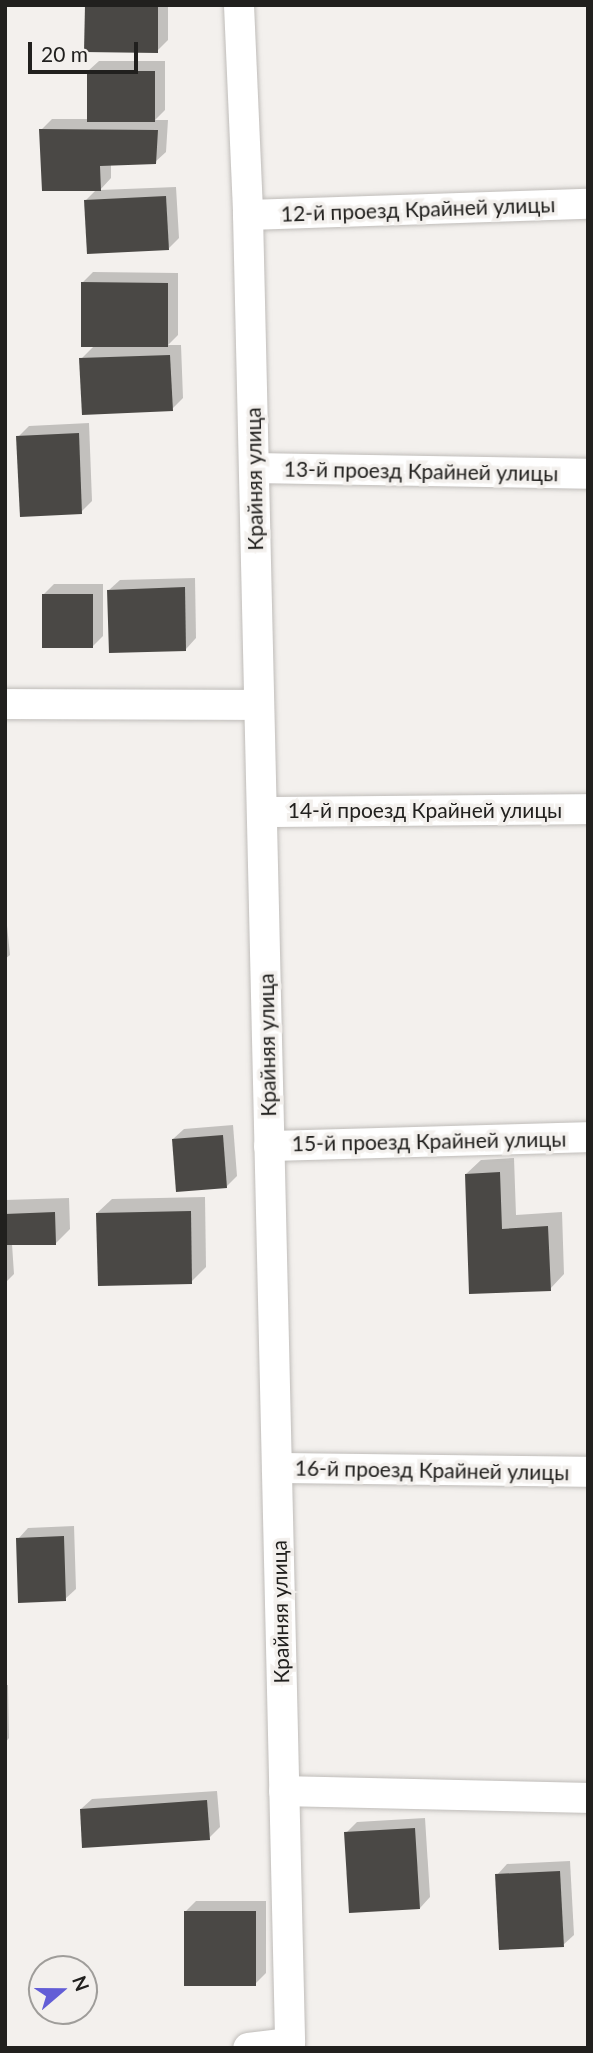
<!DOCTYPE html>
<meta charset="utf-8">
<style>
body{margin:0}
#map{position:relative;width:593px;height:2053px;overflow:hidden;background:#f3f0ed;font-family:Lato,sans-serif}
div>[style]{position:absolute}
.shadow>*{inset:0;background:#0003}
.building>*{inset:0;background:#4a4845}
.roads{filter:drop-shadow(0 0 2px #bfbcb9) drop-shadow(0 0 2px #bfbcb9)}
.street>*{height:30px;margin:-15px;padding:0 15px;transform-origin:15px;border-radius:15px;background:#fff}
span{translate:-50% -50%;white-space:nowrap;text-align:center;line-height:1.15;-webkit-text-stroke:7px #f3f0ed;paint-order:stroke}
.street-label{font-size:21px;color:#21201e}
.frame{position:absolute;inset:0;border:7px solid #21201e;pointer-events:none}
.north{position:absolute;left:28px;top:1955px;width:70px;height:70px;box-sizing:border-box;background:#f3f0ed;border:2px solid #9f9d9a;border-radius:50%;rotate:70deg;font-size:19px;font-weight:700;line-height:28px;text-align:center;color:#21201e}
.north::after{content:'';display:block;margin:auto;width:24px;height:32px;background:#625dd6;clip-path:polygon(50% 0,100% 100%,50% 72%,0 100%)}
.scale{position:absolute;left:28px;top:42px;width:110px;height:32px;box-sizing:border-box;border:4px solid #21201e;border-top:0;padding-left:9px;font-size:21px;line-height:24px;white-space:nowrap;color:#21201e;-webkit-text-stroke:5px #f3f0ed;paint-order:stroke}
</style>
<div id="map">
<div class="shadow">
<i style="clip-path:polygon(86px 5px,168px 5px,168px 40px,157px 51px)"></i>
<i style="clip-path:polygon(99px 61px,165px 61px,165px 110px,155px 120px,168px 120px,166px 152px,155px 162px,111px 164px,111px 178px,100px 190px,176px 187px,179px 238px,168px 249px,86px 200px,97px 189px,41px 130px,52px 119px,88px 119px,88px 71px)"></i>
<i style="clip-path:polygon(93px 272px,178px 273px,178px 335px,168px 345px,181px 345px,183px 398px,172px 409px,81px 359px,95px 345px,82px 283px)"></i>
<i style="clip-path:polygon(89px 423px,92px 501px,81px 512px,18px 437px,29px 426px)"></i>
<i style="clip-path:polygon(195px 578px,196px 638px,186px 649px,109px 590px,120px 580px)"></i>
<i style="clip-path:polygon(54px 584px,103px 584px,103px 636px,92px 647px,44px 594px)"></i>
<i style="clip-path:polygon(5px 906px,10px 955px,5px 959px)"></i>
<i style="clip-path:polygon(233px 1125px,237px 1176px,226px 1187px,173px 1139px,184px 1129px)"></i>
<i style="clip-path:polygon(514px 1158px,516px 1215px,562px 1212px,564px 1274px,550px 1289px,471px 1292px,466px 1174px,481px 1160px)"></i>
<i style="clip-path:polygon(205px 1197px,206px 1267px,191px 1282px,97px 1213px,112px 1199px)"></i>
<i style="clip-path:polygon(69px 1198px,70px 1229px,55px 1244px,12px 1244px,14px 1274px,5px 1283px,5px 1200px)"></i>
<i style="clip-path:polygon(74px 1526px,76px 1589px,65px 1599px,18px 1539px,28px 1528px)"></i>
<i style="clip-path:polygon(5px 1599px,7px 1650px,5px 1652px)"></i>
<i style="clip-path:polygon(5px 1685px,8px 1685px,9px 1738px,5px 1743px)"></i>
<i style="clip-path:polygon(217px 1791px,220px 1827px,209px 1838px,81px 1809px,92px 1799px)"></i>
<i style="clip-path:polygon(425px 1818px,430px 1897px,420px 1908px,346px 1833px,357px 1822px)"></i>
<i style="clip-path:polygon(570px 1861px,574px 1935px,563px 1945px,497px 1875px,507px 1864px)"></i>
<i style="clip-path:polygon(196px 1901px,266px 1901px,266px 1973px,255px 1984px,186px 1911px)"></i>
<i style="clip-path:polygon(5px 1979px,6px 2027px,5px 2028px)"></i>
</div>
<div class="building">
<i style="clip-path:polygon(85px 5px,158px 5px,158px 53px,84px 52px)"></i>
<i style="clip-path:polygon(87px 71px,155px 71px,155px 122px,87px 122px)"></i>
<i style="clip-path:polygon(39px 129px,158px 130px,156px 164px,100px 166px,101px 191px,42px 191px)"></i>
<i style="clip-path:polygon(166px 196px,169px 250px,87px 254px,84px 200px)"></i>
<i style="clip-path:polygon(81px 282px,168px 283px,168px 347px,81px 347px)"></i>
<i style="clip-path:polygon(170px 355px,173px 411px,82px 415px,79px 358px)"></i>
<i style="clip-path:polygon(79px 433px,82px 514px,20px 517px,16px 436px)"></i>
<i style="clip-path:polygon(185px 587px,186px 651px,109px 653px,107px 590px)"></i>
<i style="clip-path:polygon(42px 594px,93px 594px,93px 648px,42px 648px)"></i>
<i style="clip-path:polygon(223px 1135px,227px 1188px,176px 1192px,172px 1139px)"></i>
<i style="clip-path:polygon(500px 1172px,502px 1229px,548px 1226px,551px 1291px,469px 1294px,465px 1174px)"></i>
<i style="clip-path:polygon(191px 1211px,192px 1284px,98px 1286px,96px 1213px)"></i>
<i style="clip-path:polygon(55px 1212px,56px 1245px,5px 1245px,5px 1214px)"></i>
<i style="clip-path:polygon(64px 1536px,66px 1601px,18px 1603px,16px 1538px)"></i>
<i style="clip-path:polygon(207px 1800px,210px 1840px,82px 1848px,80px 1809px)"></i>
<i style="clip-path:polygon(415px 1828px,420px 1909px,349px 1913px,344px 1832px)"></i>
<i style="clip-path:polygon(560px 1871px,564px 1947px,499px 1950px,495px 1874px)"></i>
<i style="clip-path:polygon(184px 1911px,256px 1911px,256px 1986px,184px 1986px)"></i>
</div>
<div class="roads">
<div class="street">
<i style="left:239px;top:5px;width:210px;rotate:87.5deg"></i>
<i style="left:248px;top:215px;width:1828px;rotate:88.68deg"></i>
<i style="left:290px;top:2043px;width:42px;rotate:173.2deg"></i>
<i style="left:248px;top:215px;width:340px;rotate:-1.9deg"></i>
<i style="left:254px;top:468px;width:334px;rotate:1deg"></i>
<i style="left:5px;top:704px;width:254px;rotate:0.2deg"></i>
<i style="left:262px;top:812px;width:326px;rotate:-0.5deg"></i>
<i style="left:269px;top:1146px;width:319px;rotate:-1.6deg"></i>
<i style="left:277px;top:1468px;width:311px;rotate:0.7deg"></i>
<i style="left:284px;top:1791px;width:304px;rotate:1.3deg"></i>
</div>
</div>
<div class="street-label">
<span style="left:418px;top:209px;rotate:-2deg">12-й проезд Крайней улицы</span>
<span style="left:421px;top:471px;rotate:1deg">13-й проезд Крайней улицы</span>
<span style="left:254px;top:479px;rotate:-91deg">Крайняя улица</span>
<span style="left:425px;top:810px">14-й проезд Крайней улицы</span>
<span style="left:267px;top:1045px;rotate:-91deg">Крайняя улица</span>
<span style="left:429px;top:1141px;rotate:-1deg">15-й проезд Крайней улицы</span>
<span style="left:432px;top:1470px;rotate:1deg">16-й проезд Крайней улицы</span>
<span style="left:280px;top:1612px;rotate:-91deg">Крайняя улица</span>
</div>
<div class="frame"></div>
<div class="north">N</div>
<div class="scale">20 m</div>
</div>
